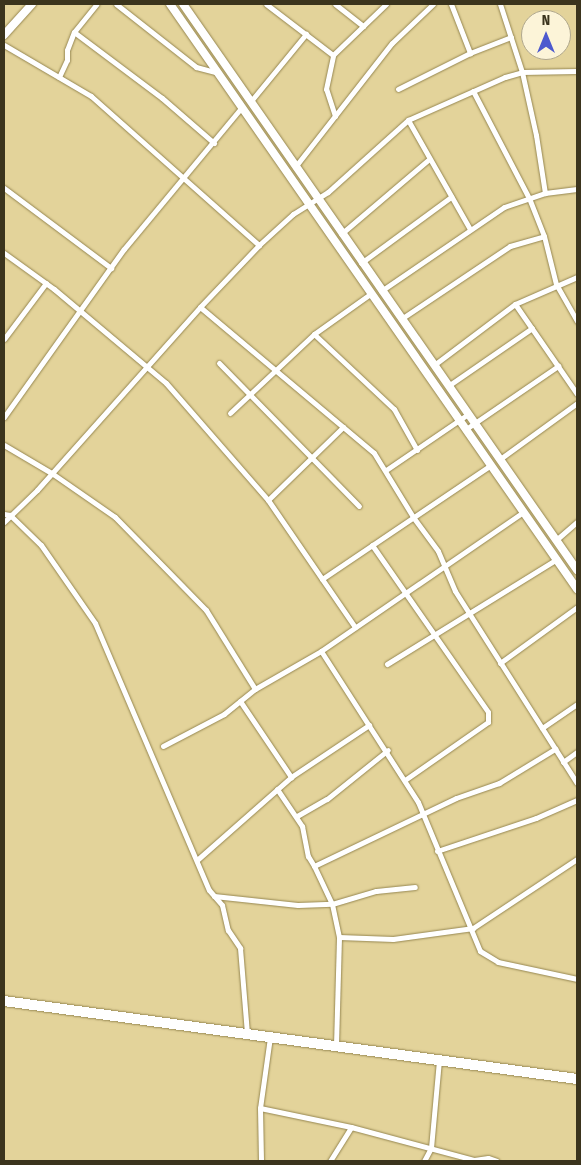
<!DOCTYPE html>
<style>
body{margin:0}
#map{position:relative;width:581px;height:1165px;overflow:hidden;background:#e3d39a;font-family:"Fira Sans Condensed",sans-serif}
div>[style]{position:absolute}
.roads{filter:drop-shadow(0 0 1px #968751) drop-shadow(0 0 1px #968751)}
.street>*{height:5px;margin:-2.5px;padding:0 2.5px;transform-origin:2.5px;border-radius:2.5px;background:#fff}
.secondary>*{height:8px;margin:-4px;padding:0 4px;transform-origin:4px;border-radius:4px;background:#fff}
.highway>*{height:10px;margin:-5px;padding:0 5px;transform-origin:5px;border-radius:5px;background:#fff}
span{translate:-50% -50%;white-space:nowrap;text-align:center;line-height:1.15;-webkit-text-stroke:4.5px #fcf4d8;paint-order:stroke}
.frame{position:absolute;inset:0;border:5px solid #3b341d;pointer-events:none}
.north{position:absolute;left:521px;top:10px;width:50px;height:50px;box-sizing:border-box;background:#fcf4d8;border:1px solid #afa78d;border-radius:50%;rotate:0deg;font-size:14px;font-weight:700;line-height:20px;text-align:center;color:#3b341d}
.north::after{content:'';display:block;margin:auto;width:18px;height:22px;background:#4d59ce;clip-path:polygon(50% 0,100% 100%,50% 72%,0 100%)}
</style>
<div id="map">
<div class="roads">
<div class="street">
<i style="left:116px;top:4px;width:102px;rotate:38.2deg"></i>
<i style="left:196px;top:67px;width:23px;rotate:15deg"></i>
<i style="left:266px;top:4px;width:84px;rotate:37.3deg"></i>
<i style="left:335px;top:4px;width:36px;rotate:38deg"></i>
<i style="left:451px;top:4px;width:53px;rotate:68.8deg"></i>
<i style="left:500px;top:4px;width:71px;rotate:72.1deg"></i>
<i style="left:522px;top:72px;width:65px;rotate:77.5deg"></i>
<i style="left:536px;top:135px;width:59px;rotate:81.2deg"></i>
<i style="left:74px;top:32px;width:110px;rotate:36.9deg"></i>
<i style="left:162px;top:98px;width:69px;rotate:40.9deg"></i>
<i style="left:4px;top:45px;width:101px;rotate:30.4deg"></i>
<i style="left:91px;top:96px;width:225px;rotate:41.6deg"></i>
<i style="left:59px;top:77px;width:19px;rotate:-65deg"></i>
<i style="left:67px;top:60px;width:10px;rotate:-90deg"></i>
<i style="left:67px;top:50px;width:19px;rotate:-69deg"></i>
<i style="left:74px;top:32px;width:36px;rotate:-51deg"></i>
<i style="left:398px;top:89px;width:80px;rotate:-26.6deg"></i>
<i style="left:470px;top:53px;width:44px;rotate:-21.3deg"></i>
<i style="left:473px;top:91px;width:121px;rotate:62.4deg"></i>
<i style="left:529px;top:198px;width:41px;rotate:68.5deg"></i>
<i style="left:544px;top:236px;width:49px;rotate:76deg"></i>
<i style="left:556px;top:284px;width:43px;rotate:60.4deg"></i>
<i style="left:251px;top:101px;width:87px;rotate:-50.6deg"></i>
<i style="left:335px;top:116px;width:28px;rotate:-108deg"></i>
<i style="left:326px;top:89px;width:35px;rotate:-78deg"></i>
<i style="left:333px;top:55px;width:74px;rotate:-43.9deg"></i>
<i style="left:408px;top:120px;width:125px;rotate:60.4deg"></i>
<i style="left:295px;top:167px;width:157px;rotate:-52deg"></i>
<i style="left:392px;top:43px;width:57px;rotate:-43.6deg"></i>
<i style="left:4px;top:188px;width:134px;rotate:36.8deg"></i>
<i style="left:341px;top:234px;width:116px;rotate:-40.4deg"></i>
<i style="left:4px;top:253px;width:62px;rotate:35.8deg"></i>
<i style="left:54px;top:289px;width:146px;rotate:40deg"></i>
<i style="left:166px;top:383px;width:155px;rotate:48.9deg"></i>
<i style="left:268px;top:500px;width:154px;rotate:55.6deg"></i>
<i style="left:361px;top:263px;width:112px;rotate:-36.3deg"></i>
<i style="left:381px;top:291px;width:149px;rotate:-34.3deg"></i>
<i style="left:504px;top:207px;width:43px;rotate:-18.9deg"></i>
<i style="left:545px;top:193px;width:32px;rotate:-7deg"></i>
<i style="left:515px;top:304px;width:109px;rotate:55.4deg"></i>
<i style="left:200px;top:307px;width:227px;rotate:40deg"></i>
<i style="left:374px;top:453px;width:75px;rotate:58.6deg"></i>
<i style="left:413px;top:517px;width:42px;rotate:53.7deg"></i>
<i style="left:438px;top:551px;width:43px;rotate:67deg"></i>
<i style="left:455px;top:591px;width:227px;rotate:57.6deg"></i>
<i style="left:401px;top:319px;width:131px;rotate:-33.8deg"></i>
<i style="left:510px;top:246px;width:35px;rotate:-16deg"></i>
<i style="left:314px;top:334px;width:110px;rotate:43.2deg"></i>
<i style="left:394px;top:409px;width:47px;rotate:60.7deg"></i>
<i style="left:4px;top:339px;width:70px;rotate:-53.1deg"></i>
<i style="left:219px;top:363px;width:200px;rotate:45.6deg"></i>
<i style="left:434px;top:365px;width:101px;rotate:-37deg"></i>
<i style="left:515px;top:304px;width:68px;rotate:-23.5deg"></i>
<i style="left:448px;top:386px;width:102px;rotate:-34.6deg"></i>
<i style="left:230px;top:413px;width:115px;rotate:-43.2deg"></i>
<i style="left:314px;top:334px;width:69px;rotate:-35.5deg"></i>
<i style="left:4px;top:417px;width:206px;rotate:-54.5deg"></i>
<i style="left:124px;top:249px;width:185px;rotate:-50.3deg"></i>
<i style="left:466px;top:429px;width:112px;rotate:-34.4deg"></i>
<i style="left:4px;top:445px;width:57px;rotate:30.6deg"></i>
<i style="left:53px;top:474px;width:75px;rotate:34.7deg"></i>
<i style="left:115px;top:517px;width:130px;rotate:45.6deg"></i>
<i style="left:206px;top:610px;width:93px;rotate:58.2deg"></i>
<i style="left:500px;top:459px;width:95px;rotate:-36deg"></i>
<i style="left:386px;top:470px;width:99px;rotate:-34.3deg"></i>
<i style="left:268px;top:500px;width:105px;rotate:-44.2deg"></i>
<i style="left:4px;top:514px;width:6px;rotate:9deg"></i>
<i style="left:10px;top:515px;width:43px;rotate:44.1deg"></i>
<i style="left:41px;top:545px;width:95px;rotate:55.3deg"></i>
<i style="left:95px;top:623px;width:290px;rotate:66.9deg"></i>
<i style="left:209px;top:890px;width:20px;rotate:49deg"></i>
<i style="left:222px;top:905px;width:26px;rotate:77deg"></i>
<i style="left:228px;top:930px;width:22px;rotate:56deg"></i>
<i style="left:240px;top:948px;width:85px;rotate:85.3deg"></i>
<i style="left:4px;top:522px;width:46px;rotate:-44.1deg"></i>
<i style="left:37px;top:490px;width:245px;rotate:-48.3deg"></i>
<i style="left:200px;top:307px;width:86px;rotate:-46.4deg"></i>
<i style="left:259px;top:245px;width:46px;rotate:-42.4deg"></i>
<i style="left:293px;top:214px;width:41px;rotate:-32.2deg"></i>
<i style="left:328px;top:192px;width:108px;rotate:-42deg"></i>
<i style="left:408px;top:120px;width:106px;rotate:-23.9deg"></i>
<i style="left:505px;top:77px;width:18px;rotate:-16deg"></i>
<i style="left:522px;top:72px;width:55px;rotate:-1deg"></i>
<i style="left:556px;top:540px;width:28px;rotate:-41deg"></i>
<i style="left:372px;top:545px;width:203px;rotate:55.2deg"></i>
<i style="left:488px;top:712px;width:10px;rotate:90deg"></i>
<i style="left:488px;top:722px;width:101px;rotate:145.1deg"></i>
<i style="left:322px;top:579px;width:204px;rotate:-34deg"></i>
<i style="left:321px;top:651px;width:179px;rotate:57.3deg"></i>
<i style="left:418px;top:802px;width:161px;rotate:67.4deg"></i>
<i style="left:480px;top:951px;width:21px;rotate:31deg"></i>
<i style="left:498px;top:962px;width:81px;rotate:12.1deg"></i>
<i style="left:500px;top:663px;width:95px;rotate:-36deg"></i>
<i style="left:387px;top:664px;width:200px;rotate:-31.7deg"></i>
<i style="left:240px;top:701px;width:92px;rotate:56.1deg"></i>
<i style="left:542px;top:728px;width:42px;rotate:-34.4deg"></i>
<i style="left:163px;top:746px;width:69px;rotate:-27.7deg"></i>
<i style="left:224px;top:714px;width:40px;rotate:-39deg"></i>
<i style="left:255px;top:689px;width:76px;rotate:-29.9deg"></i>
<i style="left:321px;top:651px;width:245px;rotate:-34.5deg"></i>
<i style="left:563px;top:762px;width:17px;rotate:-36deg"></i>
<i style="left:277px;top:789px;width:45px;rotate:56deg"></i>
<i style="left:302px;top:826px;width:31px;rotate:79deg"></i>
<i style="left:308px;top:856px;width:12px;rotate:59deg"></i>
<i style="left:297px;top:816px;width:34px;rotate:-30deg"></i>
<i style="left:327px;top:799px;width:78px;rotate:-38.8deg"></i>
<i style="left:437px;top:851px;width:104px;rotate:-18.4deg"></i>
<i style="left:536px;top:818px;width:45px;rotate:-23.7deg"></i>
<i style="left:197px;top:860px;width:125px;rotate:-41.4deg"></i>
<i style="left:291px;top:777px;width:94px;rotate:-33.7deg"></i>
<i style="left:214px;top:896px;width:84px;rotate:6.1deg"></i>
<i style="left:298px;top:905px;width:34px;rotate:-2deg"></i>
<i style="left:332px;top:904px;width:46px;rotate:-16.5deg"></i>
<i style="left:376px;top:891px;width:39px;rotate:-6deg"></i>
<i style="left:339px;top:937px;width:54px;rotate:2.1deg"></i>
<i style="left:393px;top:939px;width:81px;rotate:-7.8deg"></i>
<i style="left:473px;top:928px;width:125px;rotate:-33.6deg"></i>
<i style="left:270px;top:1037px;width:72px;rotate:98deg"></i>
<i style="left:260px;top:1108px;width:93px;rotate:11.8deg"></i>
<i style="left:351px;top:1127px;width:127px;rotate:15deg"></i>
<i style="left:474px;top:1160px;width:14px;rotate:-8deg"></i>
<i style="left:488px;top:1158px;width:9px;rotate:18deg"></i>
<i style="left:336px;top:1045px;width:108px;rotate:-88.4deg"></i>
<i style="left:339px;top:937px;width:34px;rotate:-102deg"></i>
<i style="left:332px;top:904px;width:42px;rotate:-115.3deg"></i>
<i style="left:314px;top:866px;width:157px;rotate:-25.6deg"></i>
<i style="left:456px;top:798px;width:46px;rotate:-19.2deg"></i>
<i style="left:499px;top:783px;width:66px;rotate:-31.3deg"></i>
<i style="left:260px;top:1108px;width:53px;rotate:88.9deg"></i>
<i style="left:330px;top:1161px;width:40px;rotate:-58deg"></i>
<i style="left:424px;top:1161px;width:15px;rotate:-62deg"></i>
<i style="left:431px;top:1148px;width:88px;rotate:-84.8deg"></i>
</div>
<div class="secondary">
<i style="left:170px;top:4px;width:713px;rotate:55.17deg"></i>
<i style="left:183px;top:4px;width:690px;rotate:55.16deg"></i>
<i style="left:4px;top:35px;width:42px;rotate:-47.9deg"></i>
</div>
<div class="highway">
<i style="left:4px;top:1001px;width:578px;rotate:7.75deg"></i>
</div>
</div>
<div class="frame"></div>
<div class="north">N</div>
</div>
